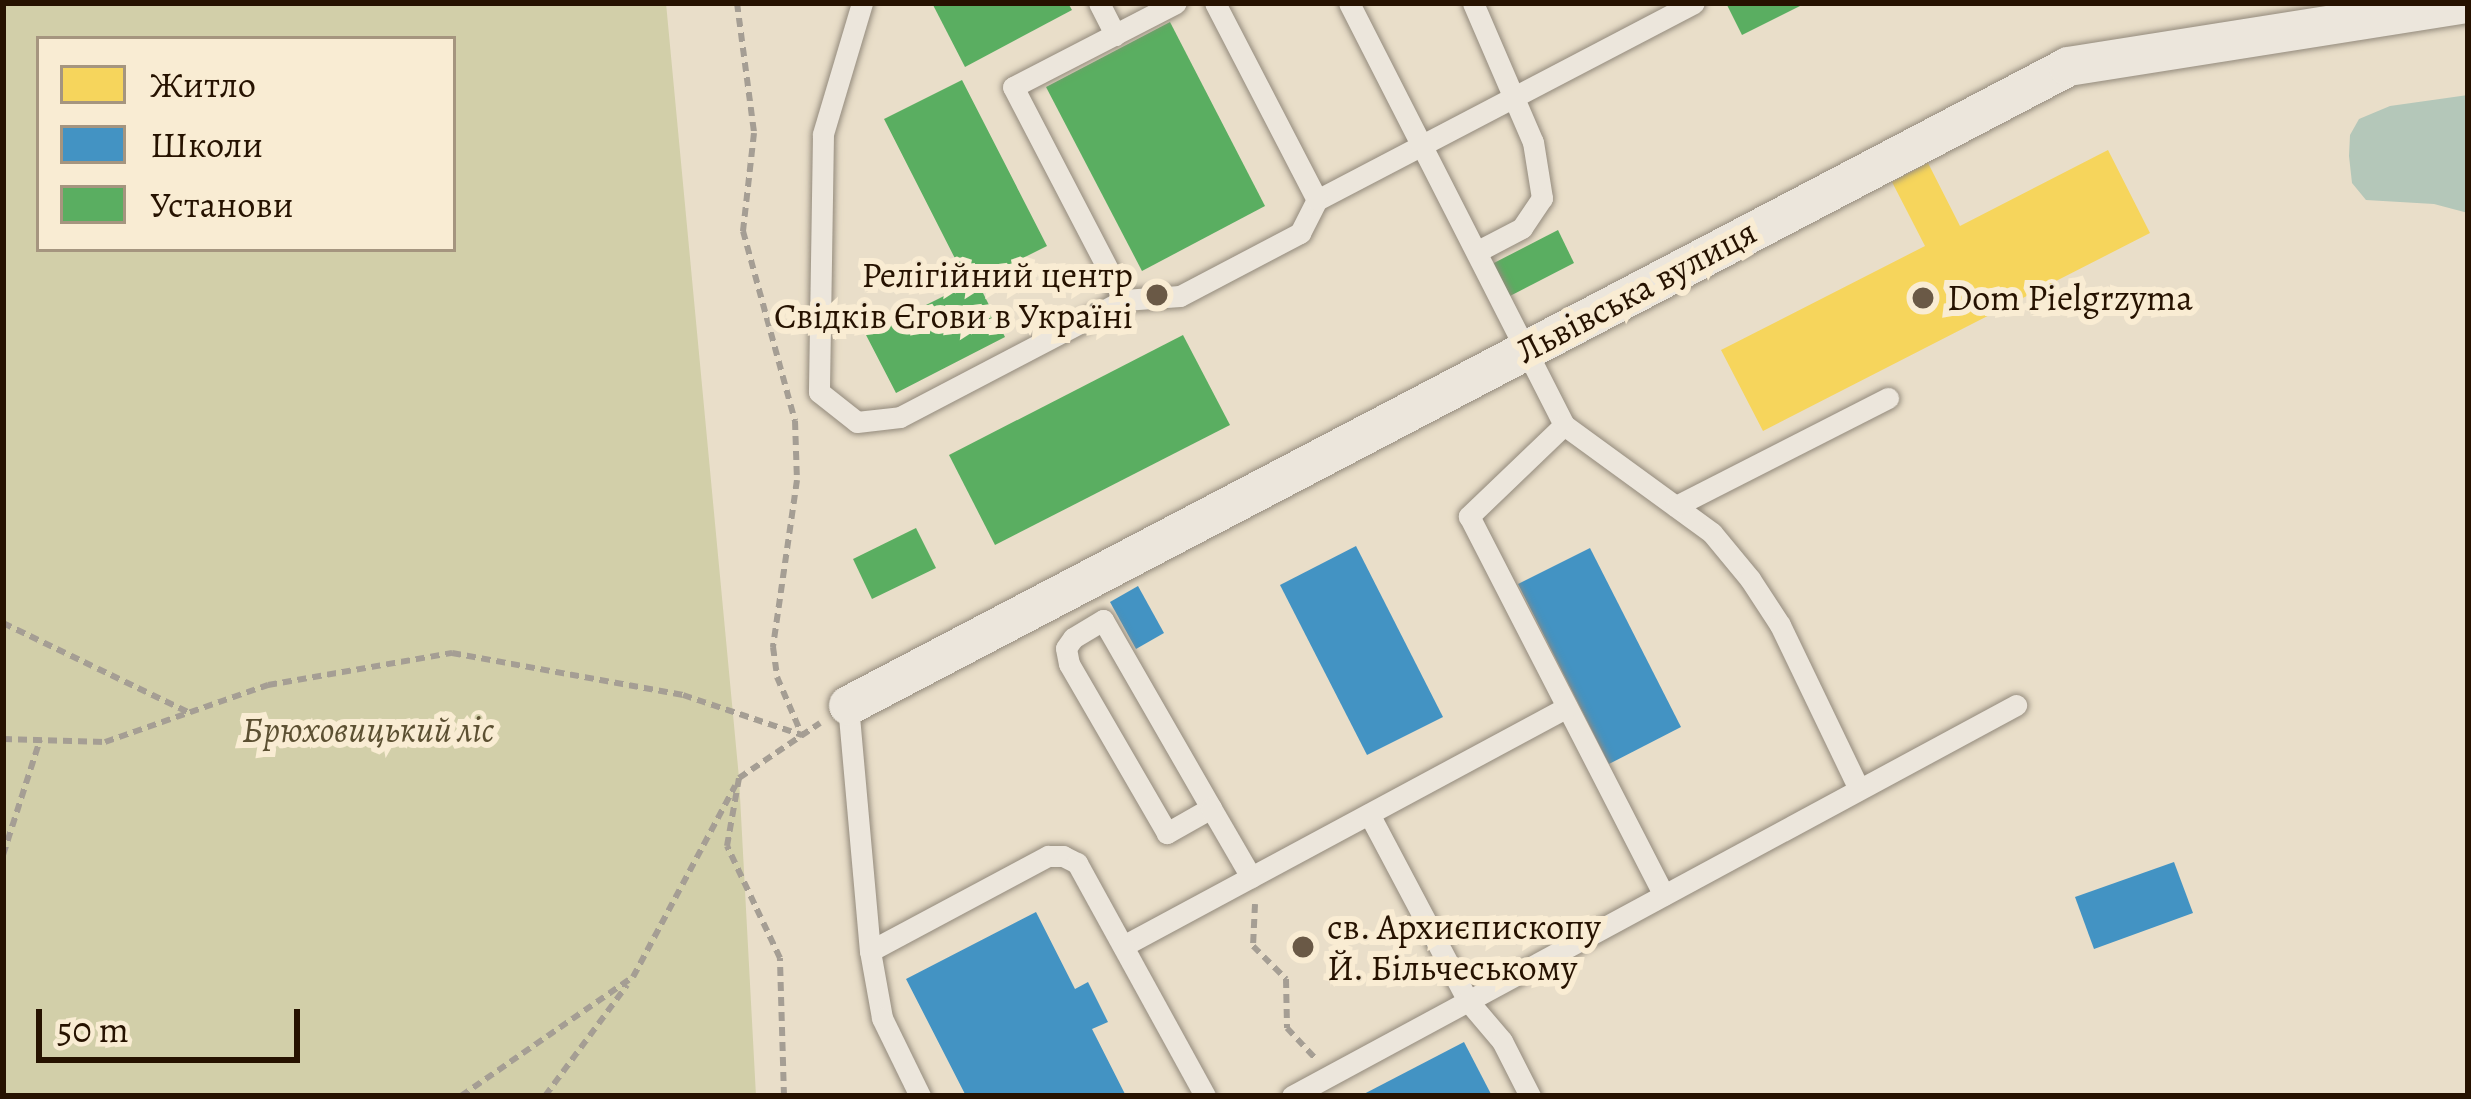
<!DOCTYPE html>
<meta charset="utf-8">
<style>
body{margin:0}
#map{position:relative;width:2471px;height:1099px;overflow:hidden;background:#e9dec9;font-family:Alegreya,serif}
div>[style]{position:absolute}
.green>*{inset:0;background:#d2cfa9}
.water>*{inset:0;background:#b4c7b9}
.homes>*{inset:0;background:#f6d55c}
.schools>*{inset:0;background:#4393c3}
.public>*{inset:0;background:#5aae61}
.path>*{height:6px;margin-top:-3px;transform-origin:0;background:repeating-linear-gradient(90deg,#a59e94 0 9px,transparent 0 15px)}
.roads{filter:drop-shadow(0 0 3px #938a7c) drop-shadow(0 0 3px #938a7c)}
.lane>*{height:21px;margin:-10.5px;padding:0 10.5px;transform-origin:10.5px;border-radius:10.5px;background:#ece6dc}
.street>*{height:39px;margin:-19.5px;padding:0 19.5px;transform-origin:19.5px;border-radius:19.5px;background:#ece6dc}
.dots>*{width:33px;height:33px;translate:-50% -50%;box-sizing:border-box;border:6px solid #f9ecd3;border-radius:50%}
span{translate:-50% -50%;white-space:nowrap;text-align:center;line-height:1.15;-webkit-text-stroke:12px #f9ecd3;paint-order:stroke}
.poi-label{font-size:36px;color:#261200}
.right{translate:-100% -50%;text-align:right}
.left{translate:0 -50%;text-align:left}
.street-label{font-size:36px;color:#261200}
.park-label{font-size:36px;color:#5c5032;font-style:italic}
.frame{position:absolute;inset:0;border:6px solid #261200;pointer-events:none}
.legend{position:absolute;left:36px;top:36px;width:420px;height:216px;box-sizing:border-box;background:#f9ecd3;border:3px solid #a5957f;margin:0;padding:15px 21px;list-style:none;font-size:36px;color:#261200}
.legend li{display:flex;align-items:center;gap:24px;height:60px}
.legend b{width:60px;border:3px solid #a5957f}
.scale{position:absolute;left:36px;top:1009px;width:264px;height:54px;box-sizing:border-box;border:6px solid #261200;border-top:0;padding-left:15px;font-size:36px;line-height:42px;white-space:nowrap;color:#261200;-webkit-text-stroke:9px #f9ecd3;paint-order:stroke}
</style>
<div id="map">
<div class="green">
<i style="clip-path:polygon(evenodd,3px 3px,666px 3px,739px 778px,756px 1096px,3px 1096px,3px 3px,39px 39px,453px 39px,453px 249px,39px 249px,39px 39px)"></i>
</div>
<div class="water">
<i style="clip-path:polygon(2468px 95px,2468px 213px,2434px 204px,2366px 200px,2352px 183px,2349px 156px,2350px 135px,2359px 119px,2390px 106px)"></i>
</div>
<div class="homes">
<i style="clip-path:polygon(2108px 150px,2150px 233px,1763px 431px,1721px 350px,1925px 246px,1892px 182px,1928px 163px,1960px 226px)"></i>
</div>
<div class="schools">
<i style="clip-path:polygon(1356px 546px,1443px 717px,1367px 755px,1280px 585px)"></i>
<i style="clip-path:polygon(1590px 548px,1681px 727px,1609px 764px,1518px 584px)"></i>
<i style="clip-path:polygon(1138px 586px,1164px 633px,1136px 649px,1110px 602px)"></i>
<i style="clip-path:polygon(2174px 862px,2193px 913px,2094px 949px,2075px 897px)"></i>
<i style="clip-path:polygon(1036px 912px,1075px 989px,1088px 982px,1108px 1022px,1092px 1029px,1126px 1096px,966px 1096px,906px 979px)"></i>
<i style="clip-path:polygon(1464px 1042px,1492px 1096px,1360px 1096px)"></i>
</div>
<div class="public">
<i style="clip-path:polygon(932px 3px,1068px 3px,1072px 10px,965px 67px)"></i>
<i style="clip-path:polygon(1726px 3px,1806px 3px,1742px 35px)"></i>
<i style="clip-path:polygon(1170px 22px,1265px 206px,1142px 271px,1046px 87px)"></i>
<i style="clip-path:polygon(962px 80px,1047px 246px,977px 281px,1005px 337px,896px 393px,866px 335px,968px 284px,884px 119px)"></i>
<i style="clip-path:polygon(1558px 230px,1574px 263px,1508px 297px,1492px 264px)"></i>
<i style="clip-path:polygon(1183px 335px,1230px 425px,995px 545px,949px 455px)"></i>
<i style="clip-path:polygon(916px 528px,936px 568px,872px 599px,853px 559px)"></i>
</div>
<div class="path">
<i style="left:737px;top:3px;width:131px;rotate:82.5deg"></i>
<i style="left:754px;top:133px;width:99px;rotate:96.4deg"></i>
<i style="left:743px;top:231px;width:197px;rotate:74.7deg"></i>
<i style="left:795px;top:421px;width:59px;rotate:88.1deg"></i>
<i style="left:797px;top:480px;width:169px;rotate:98.2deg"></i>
<i style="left:773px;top:647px;width:30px;rotate:82deg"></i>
<i style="left:777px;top:677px;width:63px;rotate:66.7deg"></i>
<i style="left:3px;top:623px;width:208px;rotate:25.7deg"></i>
<i style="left:3px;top:739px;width:102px;rotate:1.7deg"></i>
<i style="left:105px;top:742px;width:173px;rotate:-19.3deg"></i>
<i style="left:268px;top:685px;width:187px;rotate:-9.9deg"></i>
<i style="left:452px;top:653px;width:235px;rotate:10.3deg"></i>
<i style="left:683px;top:695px;width:126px;rotate:18.6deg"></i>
<i style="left:3px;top:855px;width:121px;rotate:-72.2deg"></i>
<i style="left:1255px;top:904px;width:42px;rotate:92.7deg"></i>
<i style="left:1253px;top:946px;width:47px;rotate:45deg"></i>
<i style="left:1286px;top:979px;width:49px;rotate:88.8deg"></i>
<i style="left:1287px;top:1028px;width:40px;rotate:47deg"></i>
<i style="left:461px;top:1096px;width:209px;rotate:-34.7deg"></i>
<i style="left:633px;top:977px;width:217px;rotate:-61.9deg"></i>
<i style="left:545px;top:1096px;width:138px;rotate:-53.5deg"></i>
<i style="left:784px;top:1096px;width:138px;rotate:-91.7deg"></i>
<i style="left:780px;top:958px;width:124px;rotate:-115.3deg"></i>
<i style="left:727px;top:846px;width:69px;rotate:-80deg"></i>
<i style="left:739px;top:778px;width:98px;rotate:-34.2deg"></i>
</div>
<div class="roads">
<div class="lane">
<i style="left:862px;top:3px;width:137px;rotate:106.6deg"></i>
<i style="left:823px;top:134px;width:258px;rotate:90.9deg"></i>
<i style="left:819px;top:392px;width:48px;rotate:38.3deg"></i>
<i style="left:857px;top:422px;width:43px;rotate:-6.6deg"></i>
<i style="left:900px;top:417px;width:253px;rotate:-27.6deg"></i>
<i style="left:1124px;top:300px;width:56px;rotate:-4.1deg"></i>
<i style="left:1180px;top:296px;width:136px;rotate:-27.7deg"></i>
<i style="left:1300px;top:233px;width:37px;rotate:-63deg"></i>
<i style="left:1317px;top:200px;width:425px;rotate:-27.6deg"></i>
<i style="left:1099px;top:3px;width:36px;rotate:63deg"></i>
<i style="left:1215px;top:3px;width:222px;rotate:62.6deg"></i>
<i style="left:1349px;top:3px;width:474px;rotate:63deg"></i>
<i style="left:1564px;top:425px;width:183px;rotate:36.1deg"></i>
<i style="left:1712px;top:533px;width:60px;rotate:50.4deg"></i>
<i style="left:1750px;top:579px;width:55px;rotate:56.9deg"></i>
<i style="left:1780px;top:625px;width:182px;rotate:64.3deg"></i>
<i style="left:1473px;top:3px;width:151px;rotate:66.7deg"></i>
<i style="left:1533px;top:142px;width:57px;rotate:80.9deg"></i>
<i style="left:1542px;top:198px;width:36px;rotate:124deg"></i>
<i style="left:1522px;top:228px;width:50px;rotate:152.4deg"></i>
<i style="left:1124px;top:300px;width:240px;rotate:-117.5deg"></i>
<i style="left:1013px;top:87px;width:183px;rotate:-27.3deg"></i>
<i style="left:1564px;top:425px;width:132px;rotate:136.2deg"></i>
<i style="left:1469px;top:516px;width:426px;rotate:62.8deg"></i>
<i style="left:1676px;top:506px;width:238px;rotate:-27deg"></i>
<i style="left:848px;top:705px;width:247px;rotate:84.9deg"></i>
<i style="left:870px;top:951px;width:68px;rotate:79.8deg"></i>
<i style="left:882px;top:1018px;width:87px;rotate:64deg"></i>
<i style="left:1211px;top:808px;width:51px;rotate:150.4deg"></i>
<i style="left:1167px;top:833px;width:195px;rotate:-120.1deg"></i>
<i style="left:1069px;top:664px;width:16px;rotate:-101deg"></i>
<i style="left:1066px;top:648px;width:12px;rotate:-55deg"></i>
<i style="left:1073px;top:638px;width:35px;rotate:-31deg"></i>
<i style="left:1103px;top:620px;width:217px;rotate:60.1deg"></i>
<i style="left:1211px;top:808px;width:80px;rotate:59.9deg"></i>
<i style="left:1369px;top:814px;width:212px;rotate:62.1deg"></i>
<i style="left:1468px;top:1001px;width:52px;rotate:49.6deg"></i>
<i style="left:1502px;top:1041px;width:62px;rotate:63deg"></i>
<i style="left:1123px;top:946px;width:504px;rotate:-28.29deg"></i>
<i style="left:870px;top:951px;width:202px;rotate:-28.1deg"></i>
<i style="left:1048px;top:856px;width:15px"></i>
<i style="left:1063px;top:856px;width:16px;rotate:27deg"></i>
<i style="left:1077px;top:863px;width:266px;rotate:61.2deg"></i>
<i style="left:1292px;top:1096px;width:823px;rotate:-28.37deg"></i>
</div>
<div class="street">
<i style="left:848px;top:705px;width:1377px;rotate:-27.64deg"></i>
<i style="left:2068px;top:66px;width:403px;rotate:-9deg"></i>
</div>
</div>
<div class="dots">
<i style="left:1157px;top:295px;background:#6a5946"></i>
<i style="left:1923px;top:298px;background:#6a5946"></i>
<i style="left:1303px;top:947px;background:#6a5946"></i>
</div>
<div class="poi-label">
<span class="right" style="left:1133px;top:295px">Релігійний центр<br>Свідків Єгови в Україні</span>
<span class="left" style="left:1947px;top:298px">Dom Pielgrzyma</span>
<span class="left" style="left:1327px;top:947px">св. Архиєпископу<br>Й. Більчеському</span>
</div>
<div class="street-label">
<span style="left:1636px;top:291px;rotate:-28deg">Львівська вулиця</span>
</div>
<div class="park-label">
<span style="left:368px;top:730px">Брюховицький ліс</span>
</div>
<div class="frame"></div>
<ul class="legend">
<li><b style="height:33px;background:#f6d55c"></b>Житло</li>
<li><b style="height:33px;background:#4393c3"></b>Школи</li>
<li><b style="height:33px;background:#5aae61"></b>Установи</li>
</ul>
<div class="scale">50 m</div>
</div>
